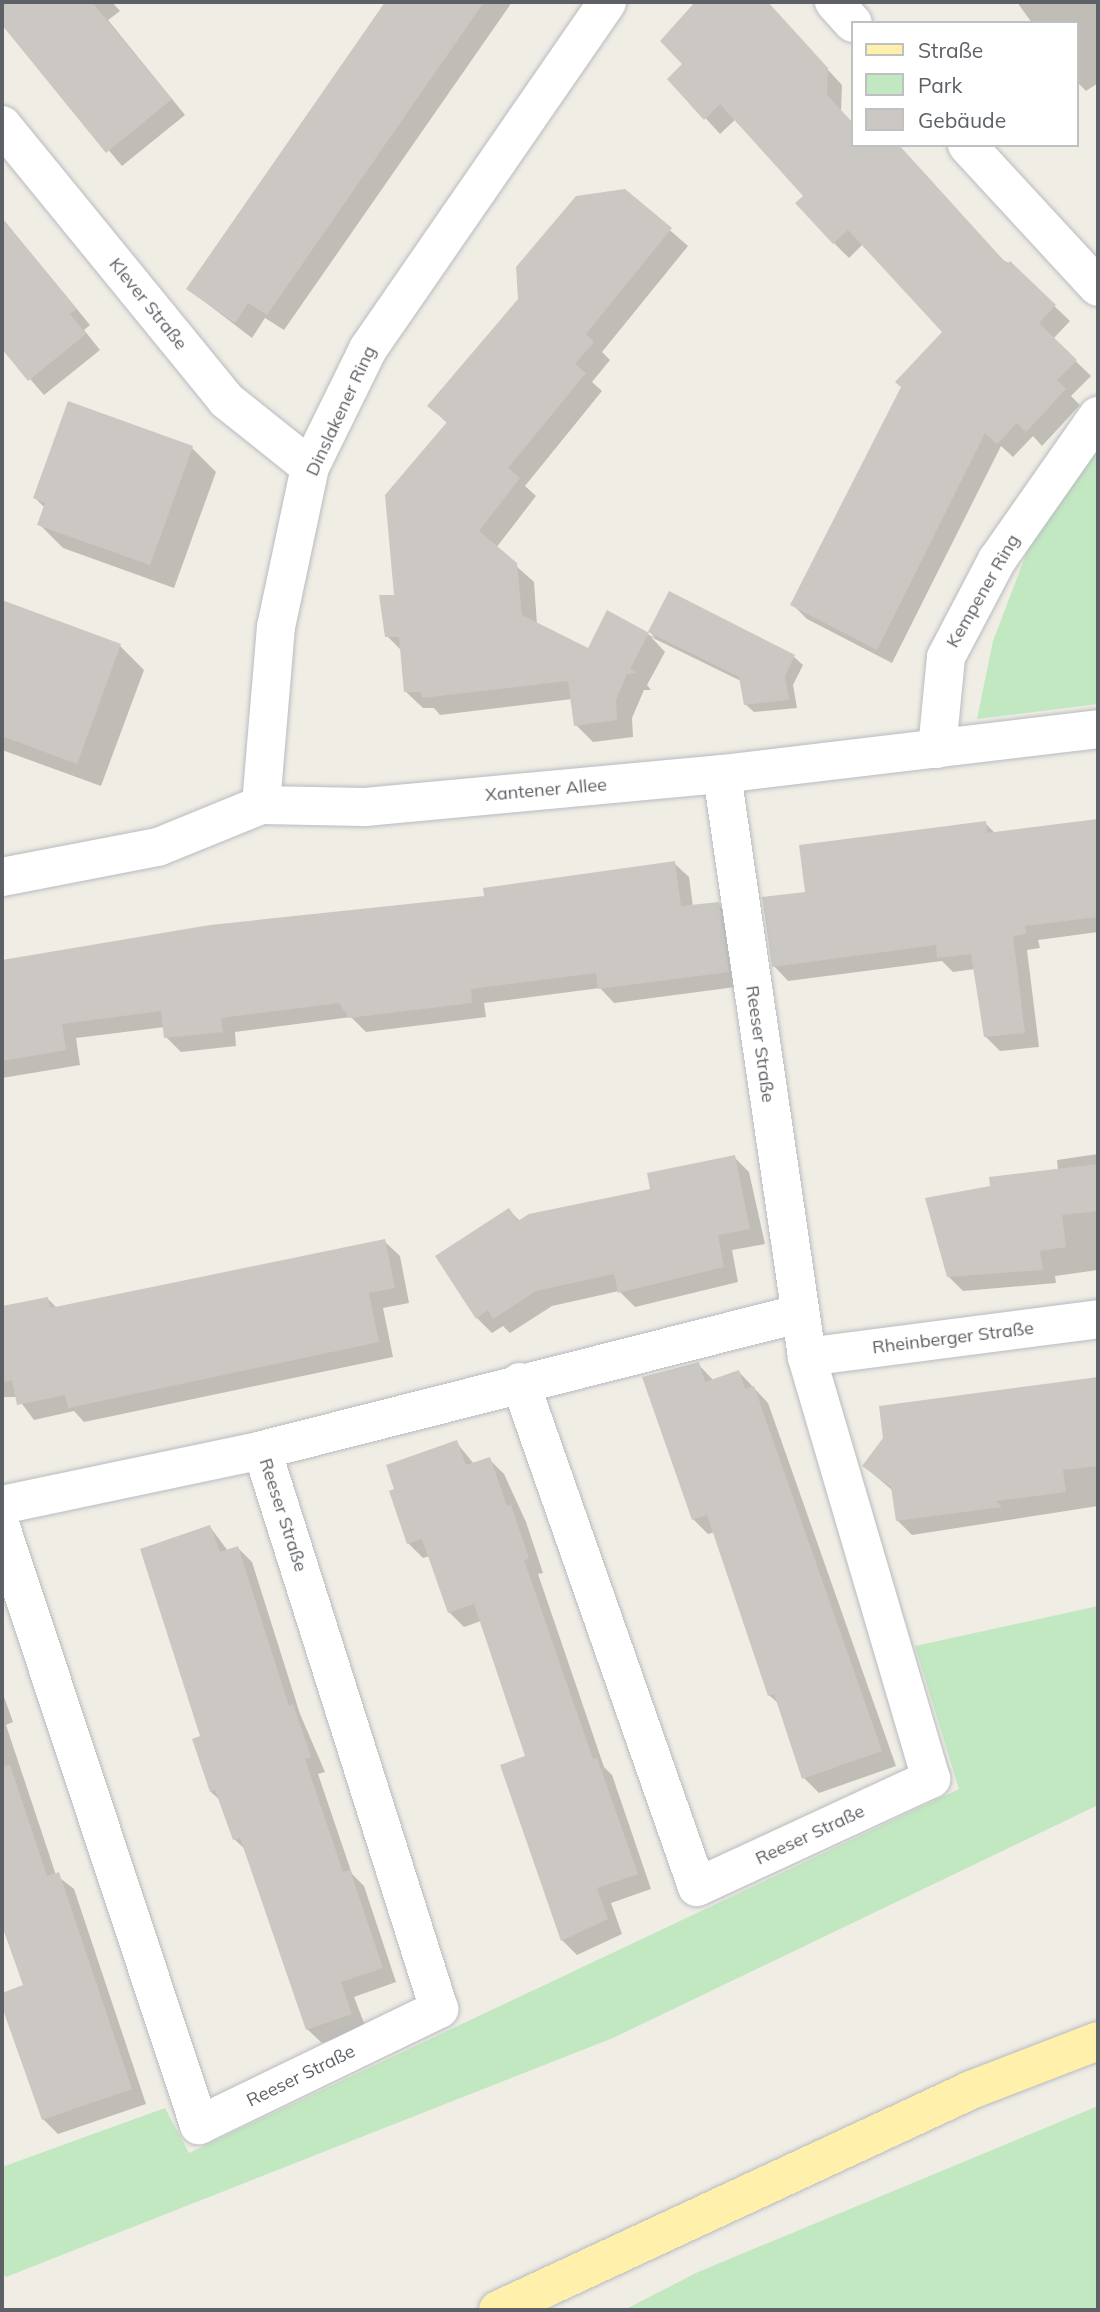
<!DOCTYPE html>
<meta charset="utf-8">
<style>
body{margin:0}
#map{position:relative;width:1100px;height:2312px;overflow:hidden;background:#f0ede5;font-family:Mulish,sans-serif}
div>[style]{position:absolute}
.green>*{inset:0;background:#c2e8c1}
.shadow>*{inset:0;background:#0003}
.building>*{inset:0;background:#cbc8c3}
.roads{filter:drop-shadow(0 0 2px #b8bbc0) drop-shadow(0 0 2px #b8bbc0)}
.minor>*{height:38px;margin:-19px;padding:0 19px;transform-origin:19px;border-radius:19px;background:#fff}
.major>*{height:38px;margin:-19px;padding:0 19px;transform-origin:19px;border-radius:19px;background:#fff0ab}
span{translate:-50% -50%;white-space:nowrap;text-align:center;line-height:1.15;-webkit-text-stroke:5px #fff;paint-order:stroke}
.street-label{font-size:18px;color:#5d6166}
.frame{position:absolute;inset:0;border:4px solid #5d6166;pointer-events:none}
.legend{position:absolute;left:851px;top:21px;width:228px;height:126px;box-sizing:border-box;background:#fff;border:2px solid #bec0c2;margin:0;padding:9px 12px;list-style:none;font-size:21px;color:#5d6166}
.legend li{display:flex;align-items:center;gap:14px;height:35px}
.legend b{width:35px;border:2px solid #bec0c2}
</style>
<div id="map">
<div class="green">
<i style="clip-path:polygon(1098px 435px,1098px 704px,977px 719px,993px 641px,1035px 531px)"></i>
<i style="clip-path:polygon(1098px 1606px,1098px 1805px,613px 2038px,6px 2277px,2px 2273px,2px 2167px,165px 2108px,189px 2153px,959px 1789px,915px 1646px)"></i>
<i style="clip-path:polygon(1098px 2106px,1098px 2310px,624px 2310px,698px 2272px)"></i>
</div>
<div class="shadow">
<i style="clip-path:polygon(2px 2px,112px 2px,120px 11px,108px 20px,185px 115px,122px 166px,2px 23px)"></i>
<i style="clip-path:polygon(387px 2px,512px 2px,284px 330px,265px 318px,252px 338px,188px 289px)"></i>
<i style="clip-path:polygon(697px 2px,765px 2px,842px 85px,839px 165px,1010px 264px,1070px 321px,1053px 339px,1091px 376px,1071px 396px,1080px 405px,1042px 446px,1033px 436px,1013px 457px,1001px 446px,892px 663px,807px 619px,792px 604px,944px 332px,863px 244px,849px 258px,834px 243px,798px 203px,805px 196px,736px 119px,720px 134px,670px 79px,685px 64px,663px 41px)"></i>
<i style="clip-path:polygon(1017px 2px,1098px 2px,1098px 83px,1086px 91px,1077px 82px,1077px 23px,1032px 23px)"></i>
<i style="clip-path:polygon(625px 191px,688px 246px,602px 352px,610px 360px,592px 382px,602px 391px,525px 486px,536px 496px,496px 548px,534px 582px,537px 625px,589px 651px,607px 613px,655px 638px,650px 632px,670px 593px,794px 657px,803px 665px,793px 685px,797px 708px,754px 712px,745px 704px,741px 681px,651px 637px,665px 652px,647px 685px,651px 690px,644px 690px,632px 718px,633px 737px,593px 742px,576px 725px,572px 699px,440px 715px,434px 708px,423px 708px,405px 691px,402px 651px,387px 636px,448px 424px,430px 406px)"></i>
<i style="clip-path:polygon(2px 218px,90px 325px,84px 330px,100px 350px,44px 395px,2px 347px)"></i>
<i style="clip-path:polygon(192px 448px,216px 472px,174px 588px,63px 548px,39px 524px,45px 508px,35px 498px)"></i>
<i style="clip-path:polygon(9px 605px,120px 646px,144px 670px,101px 786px,2px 750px,2px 625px)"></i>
<i style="clip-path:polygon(1098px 821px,1098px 932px,1038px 940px,1040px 948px,1027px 950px,1039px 1047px,1000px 1051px,985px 1036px,975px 969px,953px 972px,942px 961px,788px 981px,774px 966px,807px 893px,985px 823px,996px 834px)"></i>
<i style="clip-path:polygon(674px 863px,689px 877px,693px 907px,718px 904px,733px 918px,743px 986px,614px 1003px,600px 988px,484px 1003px,486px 1017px,366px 1032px,351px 1017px,235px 1032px,236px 1046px,181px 1052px,166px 1037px,165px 1027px,76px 1038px,80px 1065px,2px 1078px,2px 961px,210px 927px,486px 897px)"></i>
<i style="clip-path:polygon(1098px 1154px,1098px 1270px,1055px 1276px,1056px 1283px,963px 1291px,948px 1276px,992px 1187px,1058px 1171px,1057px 1160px)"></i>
<i style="clip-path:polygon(734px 1157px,749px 1172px,765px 1244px,732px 1250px,738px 1282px,635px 1307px,619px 1291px,552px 1306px,510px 1333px,503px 1326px,492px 1333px,477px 1318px,509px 1210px,521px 1222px,653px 1191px)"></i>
<i style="clip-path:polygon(384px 1241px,400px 1256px,409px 1303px,383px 1308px,393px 1357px,84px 1422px,74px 1411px,34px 1420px,17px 1397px,2px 1397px,2px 1308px,47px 1298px,57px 1308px)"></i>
<i style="clip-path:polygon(698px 1364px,714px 1381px,739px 1372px,768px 1403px,896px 1766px,819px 1793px,804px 1778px,779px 1704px,769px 1695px,715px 1532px,708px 1534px,693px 1519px)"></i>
<i style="clip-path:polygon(1098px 1379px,1098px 1506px,912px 1535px,897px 1520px,893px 1491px,864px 1466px,884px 1438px,881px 1408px)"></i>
<i style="clip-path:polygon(456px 1442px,474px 1464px,489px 1459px,504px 1474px,526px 1522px,543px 1573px,538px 1574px,604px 1767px,612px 1775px,651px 1889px,611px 1903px,622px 1934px,577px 1955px,562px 1940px,527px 1757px,481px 1621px,464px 1627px,449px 1612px,430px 1556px,423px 1558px,408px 1543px)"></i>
<i style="clip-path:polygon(210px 1527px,228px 1551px,238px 1548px,252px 1562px,300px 1714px,325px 1772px,318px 1774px,352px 1874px,364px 1886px,396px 1982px,354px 1997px,366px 2028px,322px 2043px,307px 2029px,246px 1850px,234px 1839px,221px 1801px,211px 1792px,194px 1740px,203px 1737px)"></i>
<i style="clip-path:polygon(2px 1691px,13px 1722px,6px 1725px,56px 1875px,74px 1889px,146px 2104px,58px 2134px,43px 2119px,2px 2001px,2px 1994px,25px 1987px,2px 1921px)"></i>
</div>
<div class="building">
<i style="clip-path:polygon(2px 2px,92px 2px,172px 99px,106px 153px,2px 25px)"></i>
<i style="clip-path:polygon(385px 2px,484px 2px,267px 315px,248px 303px,235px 323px,186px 289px)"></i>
<i style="clip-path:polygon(695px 2px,768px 2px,828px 68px,827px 95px,853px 123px,853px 145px,899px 145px,1007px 264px,1010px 261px,1056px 305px,1039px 323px,1077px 360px,1057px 380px,1066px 389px,1026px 432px,1017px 423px,997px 444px,985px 433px,877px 650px,790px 605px,901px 387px,895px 382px,942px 332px,848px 230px,833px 244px,795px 203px,803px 196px,720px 104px,704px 120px,667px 79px,682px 64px,660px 41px)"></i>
<i style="clip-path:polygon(625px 189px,672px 228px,586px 334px,594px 342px,575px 364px,586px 373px,508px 468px,520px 478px,479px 531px,517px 563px,522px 615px,588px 648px,607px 610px,649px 633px,630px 669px,637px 673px,627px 674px,616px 700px,617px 720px,574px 726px,568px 681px,422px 698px,421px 692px,404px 692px,399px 637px,385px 637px,379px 595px,394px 595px,385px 495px,447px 422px,427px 406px,518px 299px,516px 267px,576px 196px)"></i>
<i style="clip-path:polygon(2px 218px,77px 309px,70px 314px,86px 334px,28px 381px,2px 349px)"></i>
<i style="clip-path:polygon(68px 401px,193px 446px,150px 565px,37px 525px,45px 503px,33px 498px)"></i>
<i style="clip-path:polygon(669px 591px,795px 655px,785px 676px,789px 700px,744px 705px,739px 677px,648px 632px)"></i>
<i style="clip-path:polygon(2px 600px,121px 644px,77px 764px,2px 736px)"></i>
<i style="clip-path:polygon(1098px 819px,1098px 917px,1025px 926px,1026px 934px,1013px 936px,1025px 1033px,984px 1037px,971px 954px,937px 958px,936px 945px,772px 967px,762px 897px,805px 892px,799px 845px,986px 821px,987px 833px)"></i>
<i style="clip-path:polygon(675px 861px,681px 906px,719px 902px,729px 972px,598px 989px,596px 973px,471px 989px,472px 1003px,349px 1018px,339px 1003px,221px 1018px,223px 1032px,164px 1038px,161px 1011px,62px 1024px,66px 1050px,2px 1061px,2px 960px,210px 925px,484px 896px,483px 888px)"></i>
<i style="clip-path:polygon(735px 1155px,750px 1229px,718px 1235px,724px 1267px,618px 1293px,614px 1274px,536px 1291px,493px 1319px,488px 1310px,476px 1319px,435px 1256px,509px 1208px,518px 1221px,529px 1214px,650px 1189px,647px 1173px)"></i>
<i style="clip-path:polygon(1098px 1164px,1098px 1211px,1062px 1215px,1066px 1247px,1040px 1251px,1043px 1270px,947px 1277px,925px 1198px,990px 1186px,989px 1177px)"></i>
<i style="clip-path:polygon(385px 1239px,395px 1288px,369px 1293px,379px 1342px,68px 1408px,65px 1395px,17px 1405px,12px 1380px,2px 1383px,2px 1306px,48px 1297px,50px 1308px)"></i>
<i style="clip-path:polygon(699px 1362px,705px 1382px,739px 1370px,745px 1389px,754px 1386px,882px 1751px,802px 1779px,774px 1694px,768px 1696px,707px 1515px,692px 1520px,642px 1377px)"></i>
<i style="clip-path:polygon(1098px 1377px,1098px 1466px,1063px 1470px,1066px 1492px,996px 1501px,1002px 1507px,896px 1521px,891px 1487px,862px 1466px,883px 1438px,879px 1406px)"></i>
<i style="clip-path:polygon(457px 1440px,466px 1465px,490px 1457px,507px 1506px,511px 1505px,529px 1558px,524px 1560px,593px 1759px,597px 1758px,638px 1874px,597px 1888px,608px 1919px,561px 1941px,500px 1765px,525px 1756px,474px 1604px,448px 1613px,422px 1539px,407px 1544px,389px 1491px,394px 1489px,386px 1465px)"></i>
<i style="clip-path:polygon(210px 1525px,220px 1552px,238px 1546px,289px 1706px,293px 1704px,311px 1757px,305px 1759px,343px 1872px,350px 1870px,383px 1968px,341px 1982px,352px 2014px,306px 2030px,240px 1838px,233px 1840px,215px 1790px,210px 1792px,192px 1739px,200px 1736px,140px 1549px)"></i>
<i style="clip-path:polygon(10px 1765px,47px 1876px,59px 1872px,132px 2089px,42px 2120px,2px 2007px,2px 1993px,23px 1985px,2px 1926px,2px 1766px)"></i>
</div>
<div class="roads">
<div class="minor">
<i style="left:834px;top:2px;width:28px;rotate:48deg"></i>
<i style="left:2px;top:125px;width:355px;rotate:50.8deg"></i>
<i style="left:226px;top:400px;width:107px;rotate:38.6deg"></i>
<i style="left:967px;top:145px;width:193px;rotate:47.3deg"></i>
<i style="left:937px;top:749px;width:92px;rotate:-84.4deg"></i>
<i style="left:946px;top:657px;width:110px;rotate:-62.3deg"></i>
<i style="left:997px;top:560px;width:176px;rotate:-55deg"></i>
<i style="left:261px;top:805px;width:179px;rotate:-85.2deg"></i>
<i style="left:276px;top:627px;width:164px;rotate:-78deg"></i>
<i style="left:310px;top:467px;width:131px;rotate:-63.8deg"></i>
<i style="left:368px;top:349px;width:421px;rotate:-55.4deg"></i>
<i style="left:2px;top:877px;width:159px;rotate:-10.9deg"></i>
<i style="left:158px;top:847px;width:111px;rotate:-22.2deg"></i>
<i style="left:261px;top:805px;width:104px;rotate:1.1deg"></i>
<i style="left:365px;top:807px;width:359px;rotate:-5.3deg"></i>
<i style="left:722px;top:774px;width:379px;rotate:-6.8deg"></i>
<i style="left:807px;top:1357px;width:293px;rotate:-7.4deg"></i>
<i style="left:520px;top:1382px;width:535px;rotate:70.68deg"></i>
<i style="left:697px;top:1887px;width:258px;rotate:-24.8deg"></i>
<i style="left:931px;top:1779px;width:440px;rotate:-106.4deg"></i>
<i style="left:807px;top:1357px;width:589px;rotate:-98.3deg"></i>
<i style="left:2px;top:1505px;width:266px;rotate:-11.9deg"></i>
<i style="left:262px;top:1450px;width:553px;rotate:-14.24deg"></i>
<i style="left:2px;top:1530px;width:627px;rotate:71.68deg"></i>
<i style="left:199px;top:2125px;width:267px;rotate:-25.8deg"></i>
<i style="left:439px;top:2009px;width:586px;rotate:-107.57deg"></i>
</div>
<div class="major">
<i style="left:498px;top:2310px;width:522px;rotate:-24.94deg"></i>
<i style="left:971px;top:2090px;width:136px;rotate:-21.1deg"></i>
</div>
</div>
<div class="street-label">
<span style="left:148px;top:304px;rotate:51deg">Klever Straße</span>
<span style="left:341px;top:411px;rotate:-65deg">Dinslakener Ring</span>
<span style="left:983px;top:591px;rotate:-60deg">Kempener Ring</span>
<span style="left:546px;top:790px;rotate:-5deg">Xantener Allee</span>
<span style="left:760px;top:1044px;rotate:82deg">Reeser Straße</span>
<span style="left:953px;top:1338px;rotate:-7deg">Rheinberger Straße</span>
<span style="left:283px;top:1515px;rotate:72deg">Reeser Straße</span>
<span style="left:810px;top:1835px;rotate:-25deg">Reeser Straße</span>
<span style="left:301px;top:2076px;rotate:-26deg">Reeser Straße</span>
</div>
<div class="frame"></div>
<ul class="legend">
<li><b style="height:9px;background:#fff0ab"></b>Straße</li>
<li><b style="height:19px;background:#c2e8c1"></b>Park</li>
<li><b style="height:19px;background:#cbc8c3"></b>Gebäude</li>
</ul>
</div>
